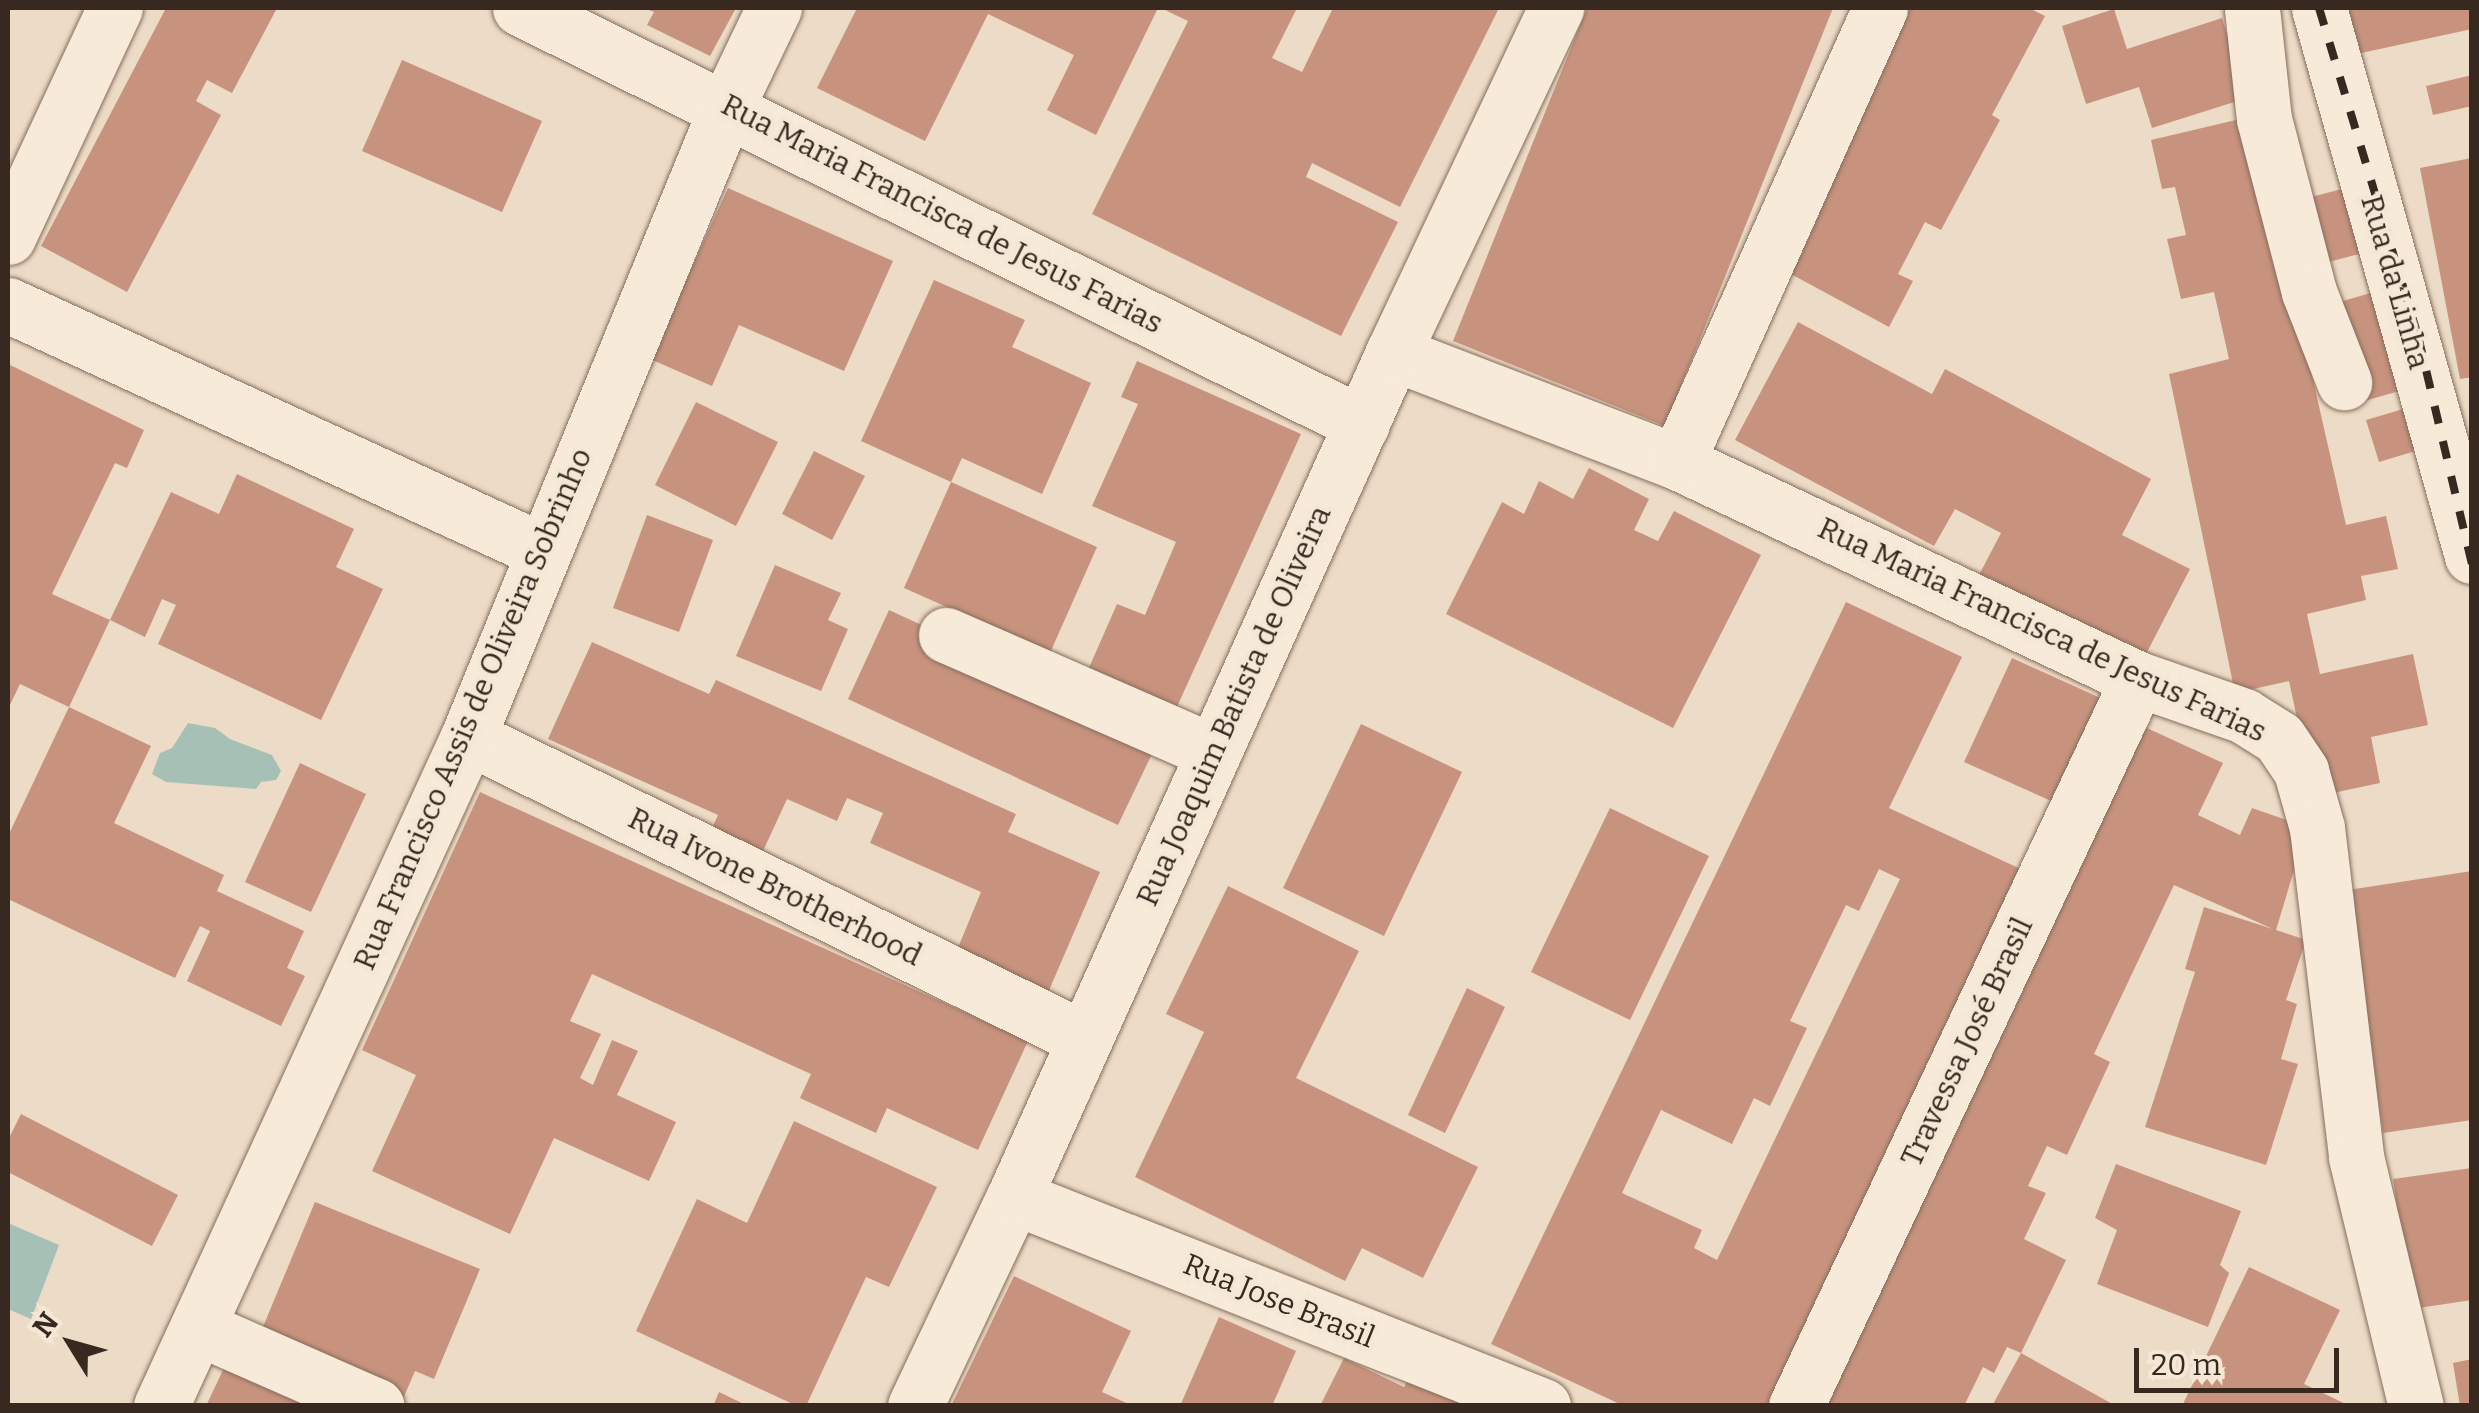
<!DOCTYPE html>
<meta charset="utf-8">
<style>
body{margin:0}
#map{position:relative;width:2479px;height:1413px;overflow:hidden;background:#ecdbc6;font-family:Bitter,serif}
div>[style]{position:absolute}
.water>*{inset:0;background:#a7c0b5}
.building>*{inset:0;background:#c8937e}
.roads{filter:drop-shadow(0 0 2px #866d5d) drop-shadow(0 0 2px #866d5d)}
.minor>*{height:55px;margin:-27.5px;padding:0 27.5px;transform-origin:27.5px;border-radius:27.5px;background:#f7ead9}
.rail>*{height:8px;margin-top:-4px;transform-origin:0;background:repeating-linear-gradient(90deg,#372820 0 18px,transparent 0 36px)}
span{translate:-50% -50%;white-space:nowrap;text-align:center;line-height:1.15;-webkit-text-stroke:8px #f4e7d5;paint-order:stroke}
.street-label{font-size:30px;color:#372820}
.frame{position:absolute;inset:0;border:10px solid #372820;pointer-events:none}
.north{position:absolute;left:20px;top:1293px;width:100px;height:100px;-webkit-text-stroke:8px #f4e7d5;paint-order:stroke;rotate:307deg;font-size:28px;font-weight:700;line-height:40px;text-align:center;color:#372820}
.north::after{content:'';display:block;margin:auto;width:35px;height:45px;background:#372820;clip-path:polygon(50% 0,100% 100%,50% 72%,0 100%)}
.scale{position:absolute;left:2134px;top:1348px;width:205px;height:45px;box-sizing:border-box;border:5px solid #372820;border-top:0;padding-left:12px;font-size:30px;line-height:35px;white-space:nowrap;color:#372820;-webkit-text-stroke:8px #f4e7d5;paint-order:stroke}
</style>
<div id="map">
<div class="water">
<i style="clip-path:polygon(188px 723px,215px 728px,230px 739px,272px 755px,281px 771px,276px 780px,261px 782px,256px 789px,166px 782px,152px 774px,160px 753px,172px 748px)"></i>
<i style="clip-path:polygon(8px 1223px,59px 1245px,31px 1319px,8px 1309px)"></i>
</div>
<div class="building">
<i style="clip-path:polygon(166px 8px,277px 8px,232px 93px,207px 80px,196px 101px,221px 115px,127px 292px,41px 246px)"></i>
<i style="clip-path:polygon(644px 8px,736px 8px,710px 56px,647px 25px,654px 12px)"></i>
<i style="clip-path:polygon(857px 8px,1158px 8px,1096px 135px,1047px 110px,1074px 55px,988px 14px,925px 141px,817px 88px)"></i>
<i style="clip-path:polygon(1161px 8px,1297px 8px,1272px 58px,1302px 72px,1333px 8px,1499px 8px,1400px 207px,1312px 163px,1306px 177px,1398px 222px,1341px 336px,1092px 214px,1188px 21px)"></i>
<i style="clip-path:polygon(1587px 8px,1833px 8px,1665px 426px,1453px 341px)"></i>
<i style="clip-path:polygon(1902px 8px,2029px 8px,2045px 16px,1992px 115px,2000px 120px,1941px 230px,1925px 222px,1898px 274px,1913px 281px,1889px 327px,1789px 273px,1813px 228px,1790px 215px)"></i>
<i style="clip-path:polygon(2343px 8px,2472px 8px,2472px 29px,2352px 55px)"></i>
<i style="clip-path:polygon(2114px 9px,2127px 49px,2222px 18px,2247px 98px,2152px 128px,2139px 87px,2086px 104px,2062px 26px)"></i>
<i style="clip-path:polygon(402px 60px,542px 121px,502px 212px,362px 151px)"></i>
<i style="clip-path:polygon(2472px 75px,2472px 106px,2433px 115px,2426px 86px)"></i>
<i style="clip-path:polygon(2253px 116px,2346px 525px,2386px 516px,2398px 569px,2361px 576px,2366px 600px,2307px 614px,2320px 674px,2413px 654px,2428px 725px,2371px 737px,2380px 783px,2314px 797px,2289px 681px,2235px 693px,2169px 374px,2229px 359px,2214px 292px,2181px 299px,2167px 239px,2186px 235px,2175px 187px,2162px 189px,2151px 140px)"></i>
<i style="clip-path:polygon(2472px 158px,2472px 377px,2460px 379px,2420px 168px)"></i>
<i style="clip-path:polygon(2357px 185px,2374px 250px,2317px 265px,2300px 200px)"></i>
<i style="clip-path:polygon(728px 188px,893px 261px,844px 371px,739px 325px,712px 386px,650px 359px)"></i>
<i style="clip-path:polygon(934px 280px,1025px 320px,1012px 347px,1091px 383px,1042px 494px,962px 458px,951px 482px,861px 441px)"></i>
<i style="clip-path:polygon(2384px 289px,2413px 387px,2354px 404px,2326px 306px)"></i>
<i style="clip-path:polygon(1798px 322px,1932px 394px,1945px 369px,2151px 479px,2122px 535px,2190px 569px,2144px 658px,1979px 575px,2001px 533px,1955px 509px,1934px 546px,1735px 440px)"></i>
<i style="clip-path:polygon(1137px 361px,1301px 434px,1176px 709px,1088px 670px,1117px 604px,1145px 615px,1176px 542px,1092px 506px,1138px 404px,1121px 397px)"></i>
<i style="clip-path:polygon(8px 364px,144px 430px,127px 468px,115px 463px,52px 594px,110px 620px,171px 492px,219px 514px,237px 474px,354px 529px,336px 567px,383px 589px,321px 720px,158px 644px,176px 605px,162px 599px,145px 637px,110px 620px,69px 707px,20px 684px,8px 709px)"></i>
<i style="clip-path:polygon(696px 402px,778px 442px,736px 526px,655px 485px)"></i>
<i style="clip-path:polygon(2420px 404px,2432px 446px,2379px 462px,2366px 420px)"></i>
<i style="clip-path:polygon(814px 451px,865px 476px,832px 540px,782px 514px)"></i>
<i style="clip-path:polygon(1589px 468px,1649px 499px,1634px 530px,1658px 541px,1674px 511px,1761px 555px,1673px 728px,1446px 614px,1502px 502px,1524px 514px,1539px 481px,1573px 499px)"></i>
<i style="clip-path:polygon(951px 482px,1097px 547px,1050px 653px,904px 588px)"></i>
<i style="clip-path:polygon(647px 515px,713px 540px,679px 632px,613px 608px)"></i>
<i style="clip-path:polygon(775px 565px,841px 593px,828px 620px,848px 629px,821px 691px,736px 656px)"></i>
<i style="clip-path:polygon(evenodd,1846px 602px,1962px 657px,1889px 808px,2025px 871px,1769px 1406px,1624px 1406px,1491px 1344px,1846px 602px,1879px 869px,1900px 879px,1717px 1260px,1694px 1248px,1702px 1230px,1622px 1193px,1661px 1110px,1732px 1144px,1754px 1098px,1770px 1106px,1807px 1028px,1790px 1021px,1846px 905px,1859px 911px,1879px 869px)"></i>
<i style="clip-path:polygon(889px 610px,1161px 735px,1118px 825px,848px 699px)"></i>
<i style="clip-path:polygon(592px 642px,709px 694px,716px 680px,1016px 814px,1008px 832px,1100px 872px,1047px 995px,955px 955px,981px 892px,870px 843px,883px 813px,847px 798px,837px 821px,787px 799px,758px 862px,707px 839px,718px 815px,548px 739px)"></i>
<i style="clip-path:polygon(2012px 658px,2107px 701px,2058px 804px,1964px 762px)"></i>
<i style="clip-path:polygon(69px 707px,151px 746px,114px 823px,224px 875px,217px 891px,304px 931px,287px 968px,305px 976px,281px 1026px,187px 981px,210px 931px,200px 926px,175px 978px,8px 899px,8px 836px)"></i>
<i style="clip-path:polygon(2136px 723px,2223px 763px,2198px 815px,2240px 835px,2252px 808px,2307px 827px,2276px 930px,2306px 940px,2286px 1000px,2297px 1004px,2281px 1059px,2298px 1064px,2266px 1165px,2145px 1127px,2195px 972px,2185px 969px,2204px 907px,2273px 929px,2174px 885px,2094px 1054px,2110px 1062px,2067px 1155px,2047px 1146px,2028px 1186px,2046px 1193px,2024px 1239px,2066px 1260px,2021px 1353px,2116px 1406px,1992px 1406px,2021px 1353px,2007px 1347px,1994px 1373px,1983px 1367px,1964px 1406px,1823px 1406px)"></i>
<i style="clip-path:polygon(1361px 724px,1462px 772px,1384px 936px,1283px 888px)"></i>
<i style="clip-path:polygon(300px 763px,366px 794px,311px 912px,245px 882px)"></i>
<i style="clip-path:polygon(480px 792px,1028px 1041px,978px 1150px,887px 1108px,876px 1133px,800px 1098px,811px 1074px,592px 974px,570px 1021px,601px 1034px,580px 1078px,593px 1085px,612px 1040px,638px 1051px,617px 1095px,676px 1122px,649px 1181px,554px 1138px,510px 1234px,372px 1171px,416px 1075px,362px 1050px)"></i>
<i style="clip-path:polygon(1610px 808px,1709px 856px,1630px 1020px,1531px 972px)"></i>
<i style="clip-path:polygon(2472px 871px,2472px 1120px,2383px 1133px,2348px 890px)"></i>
<i style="clip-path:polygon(1228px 886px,1359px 951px,1296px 1078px,1478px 1167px,1423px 1278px,1362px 1248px,1345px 1281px,1135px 1177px,1204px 1032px,1166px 1014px)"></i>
<i style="clip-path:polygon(1467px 988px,1505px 1007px,1445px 1133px,1408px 1115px)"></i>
<i style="clip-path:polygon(21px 1114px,178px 1195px,152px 1246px,8px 1172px,8px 1140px)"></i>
<i style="clip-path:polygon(794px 1121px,937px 1187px,889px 1287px,866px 1277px,806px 1406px,797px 1406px,636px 1331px,697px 1199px,747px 1223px)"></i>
<i style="clip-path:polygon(2116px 1164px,2241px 1211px,2220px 1265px,2229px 1273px,2208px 1327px,2097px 1284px,2117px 1230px,2095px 1218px)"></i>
<i style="clip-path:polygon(2472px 1168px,2472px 1300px,2412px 1309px,2393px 1179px)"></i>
<i style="clip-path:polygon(315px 1202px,480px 1269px,434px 1379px,415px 1371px,400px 1406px,255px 1346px)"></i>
<i style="clip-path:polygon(2249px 1267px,2340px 1310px,2304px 1384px,2350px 1406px,2182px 1406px)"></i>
<i style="clip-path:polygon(1014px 1276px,1131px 1331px,1102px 1392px,1133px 1406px,951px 1406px)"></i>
<i style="clip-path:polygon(1219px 1317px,1296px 1351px,1272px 1406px,1180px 1406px)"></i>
<i style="clip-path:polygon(231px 1353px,341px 1406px,206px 1406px)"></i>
<i style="clip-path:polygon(1344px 1358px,1404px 1387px,1409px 1378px,1465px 1406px,1320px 1406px)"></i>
<i style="clip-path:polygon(2472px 1359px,2472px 1406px,2460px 1406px,2453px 1363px)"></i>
<i style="clip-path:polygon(719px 1392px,748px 1406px,713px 1406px)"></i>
</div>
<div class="roads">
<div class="minor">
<i style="left:520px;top:8px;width:939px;rotate:26.29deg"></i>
<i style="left:2319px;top:8px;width:569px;rotate:74.4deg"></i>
<i style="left:2252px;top:9px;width:111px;rotate:83.8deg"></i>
<i style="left:2264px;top:119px;width:179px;rotate:75.4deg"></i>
<i style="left:2309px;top:292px;width:97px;rotate:68.7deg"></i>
<i style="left:8px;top:237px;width:253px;rotate:-65deg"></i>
<i style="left:8px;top:305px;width:589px;rotate:24.69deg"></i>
<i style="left:1393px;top:353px;width:304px;rotate:21deg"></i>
<i style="left:1677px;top:462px;width:510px;rotate:25.21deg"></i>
<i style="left:2138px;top:679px;width:112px;rotate:19.2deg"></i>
<i style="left:2244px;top:716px;width:41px;rotate:32.2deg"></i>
<i style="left:2279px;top:738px;width:40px;rotate:56deg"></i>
<i style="left:2301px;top:771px;width:59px;rotate:74.3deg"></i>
<i style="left:2317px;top:828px;width:331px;rotate:83.2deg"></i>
<i style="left:2356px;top:1157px;width:256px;rotate:76.5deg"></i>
<i style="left:1677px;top:462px;width:497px;rotate:-65.9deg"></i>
<i style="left:946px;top:635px;width:292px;rotate:23.6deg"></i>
<i style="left:468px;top:737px;width:685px;rotate:26.08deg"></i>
<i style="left:1014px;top:1197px;width:569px;rotate:21.56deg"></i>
<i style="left:199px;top:1328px;width:194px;rotate:23.7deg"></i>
<i style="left:161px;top:1406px;width:736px;rotate:-65.35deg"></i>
<i style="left:468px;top:737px;width:682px;rotate:-67.68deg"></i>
<i style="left:727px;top:106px;width:109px;rotate:-64.4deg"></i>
<i style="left:915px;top:1406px;width:231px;rotate:-64.7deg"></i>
<i style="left:1014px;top:1197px;width:925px;rotate:-65.82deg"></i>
<i style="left:1393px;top:353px;width:382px;rotate:-64.7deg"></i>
<i style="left:1796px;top:1406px;width:803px;rotate:-64.81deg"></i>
</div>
</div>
<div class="rail">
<i style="left:2319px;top:8px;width:343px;rotate:73.2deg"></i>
<i style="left:2418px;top:336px;width:235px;rotate:76.7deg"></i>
</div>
<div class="street-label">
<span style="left:942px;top:214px;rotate:27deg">Rua Maria Francisca de Jesus Farias</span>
<span style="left:2395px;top:282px;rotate:74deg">Rua da Linha</span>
<span style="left:2042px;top:630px;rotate:25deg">Rua Maria Francisca de Jesus Farias</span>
<span style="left:1234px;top:706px;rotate:-66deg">Rua Joaquim Batista de Oliveira</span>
<span style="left:473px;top:709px;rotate:-67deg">Rua Francisco Assis de Oliveira Sobrinho</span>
<span style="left:775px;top:887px;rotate:26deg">Rua Ivone Brotherhood</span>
<span style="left:1967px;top:1042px;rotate:-65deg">Travessa José Brasil</span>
<span style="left:1279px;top:1301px;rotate:22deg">Rua Jose Brasil</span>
</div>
<div class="frame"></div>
<div class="north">N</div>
<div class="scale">20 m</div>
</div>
